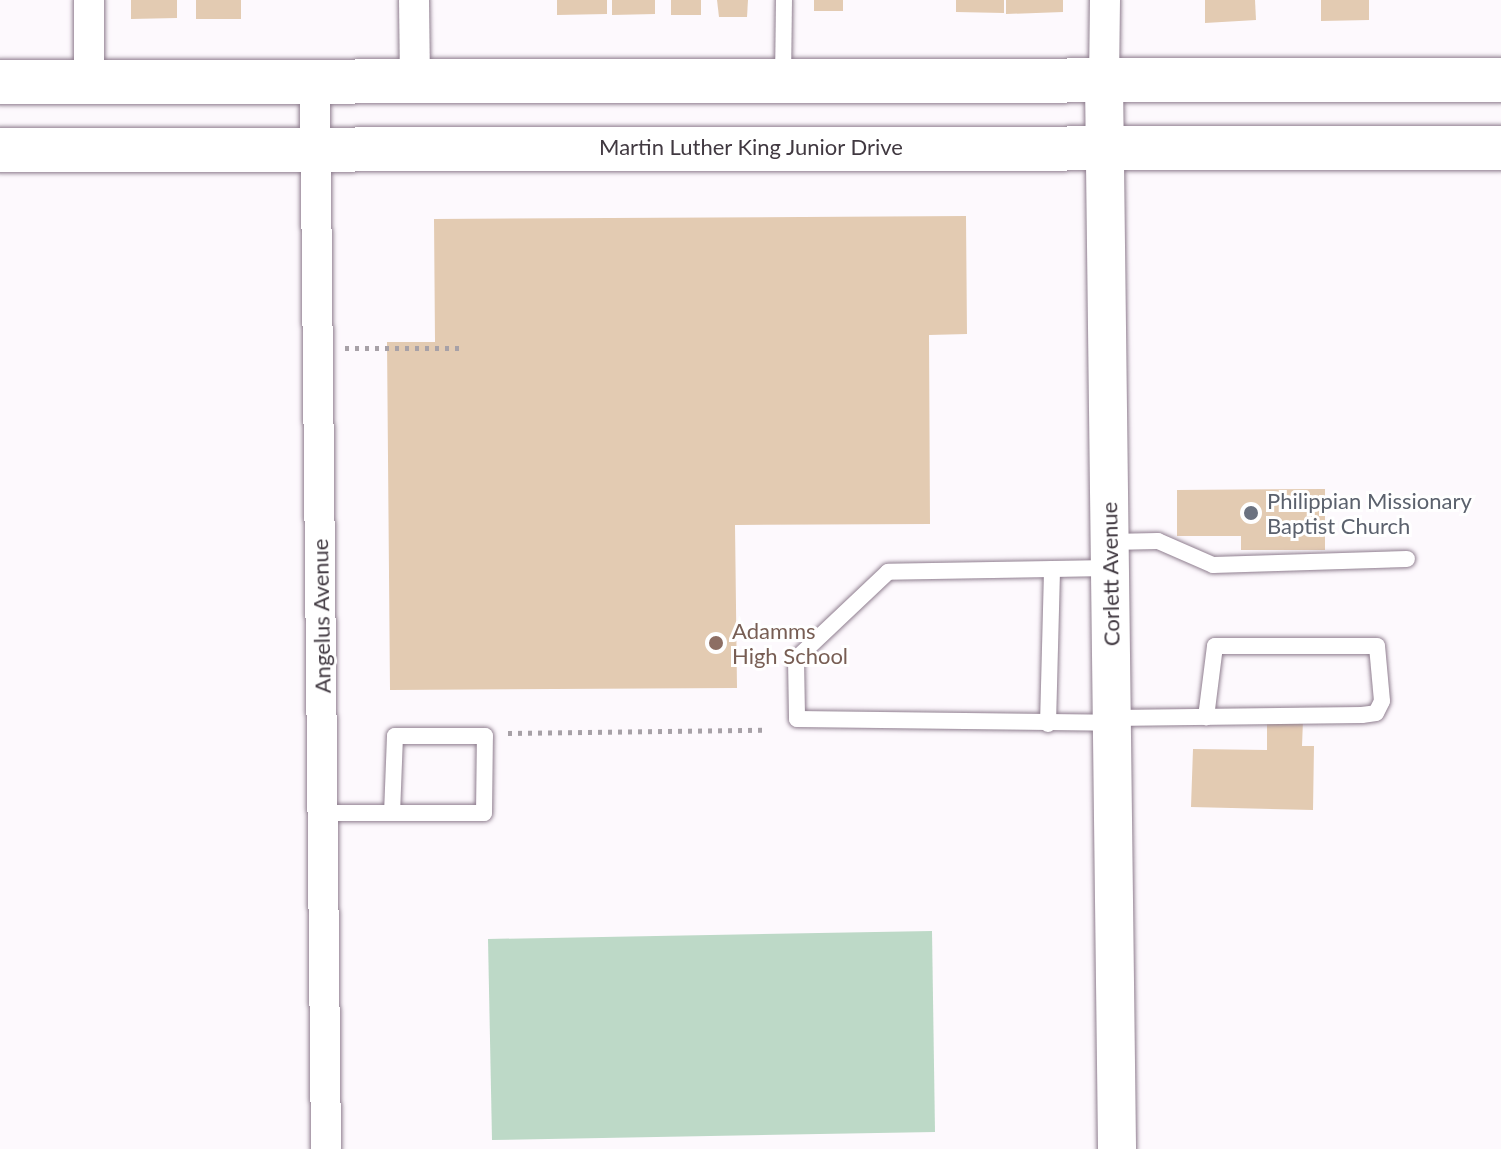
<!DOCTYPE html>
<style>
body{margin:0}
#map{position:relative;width:1501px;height:1149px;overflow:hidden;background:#fdf9fd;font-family:Lato,sans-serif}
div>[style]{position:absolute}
.green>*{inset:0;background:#bdd9c7}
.building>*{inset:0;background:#e3cbb2}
.path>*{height:5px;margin-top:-2.5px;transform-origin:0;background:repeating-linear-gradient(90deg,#a7a1a7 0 4px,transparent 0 10px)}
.roads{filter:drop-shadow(0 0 2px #8f7e8f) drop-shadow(0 0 2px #8f7e8f)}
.service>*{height:16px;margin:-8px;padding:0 8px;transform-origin:8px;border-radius:8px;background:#fff}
.minor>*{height:30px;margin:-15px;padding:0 15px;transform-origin:15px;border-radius:15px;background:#fff}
.tertiary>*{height:38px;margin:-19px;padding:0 19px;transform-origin:19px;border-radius:19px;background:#fff}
.secondary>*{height:44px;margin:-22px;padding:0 22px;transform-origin:22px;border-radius:22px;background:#fff}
.dots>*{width:22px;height:22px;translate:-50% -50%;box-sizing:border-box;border:4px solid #fff;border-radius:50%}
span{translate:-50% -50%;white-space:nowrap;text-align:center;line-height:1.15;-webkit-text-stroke:6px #fff;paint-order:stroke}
.street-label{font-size:22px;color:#413941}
.worship-label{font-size:22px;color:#5b616d}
.left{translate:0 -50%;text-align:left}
.education-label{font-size:22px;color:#785e54}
</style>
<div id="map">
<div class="green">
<i style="clip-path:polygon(932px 931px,935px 1132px,492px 1140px,488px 939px)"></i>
</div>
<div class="building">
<i style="clip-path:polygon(131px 0,177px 0,177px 18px,131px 19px)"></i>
<i style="clip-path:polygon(196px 0,241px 0,241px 19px,196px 19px)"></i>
<i style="clip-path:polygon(557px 0,607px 0,607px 14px,557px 15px)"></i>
<i style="clip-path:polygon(612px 0,655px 0,655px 14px,612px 15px)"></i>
<i style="clip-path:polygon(671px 0,701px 0,701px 15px,671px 15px)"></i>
<i style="clip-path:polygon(717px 0,748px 0,747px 17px,719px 17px)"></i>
<i style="clip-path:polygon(814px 0,843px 0,843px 11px,814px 11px)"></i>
<i style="clip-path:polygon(956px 0,1004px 0,1004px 13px,956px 12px)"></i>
<i style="clip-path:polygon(1006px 0,1063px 0,1063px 12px,1006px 14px)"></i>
<i style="clip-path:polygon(1205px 0,1255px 0,1256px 20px,1205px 23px)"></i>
<i style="clip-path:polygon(1321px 0,1369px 0,1369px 20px,1321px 21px)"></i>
<i style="clip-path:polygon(966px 216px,967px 334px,929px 335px,930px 524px,735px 525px,737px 688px,390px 690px,387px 342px,435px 342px,434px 219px)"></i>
<i style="clip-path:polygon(1325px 489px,1325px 550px,1241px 550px,1241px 536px,1177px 536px,1177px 490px)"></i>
<i style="clip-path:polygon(1267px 719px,1303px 720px,1302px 746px,1314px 746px,1313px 810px,1191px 807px,1193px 749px,1267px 750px)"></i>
</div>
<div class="path">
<i style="left:345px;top:348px;width:119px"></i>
<i style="left:508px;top:733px;width:259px;rotate:-0.7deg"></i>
</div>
<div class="roads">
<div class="service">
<i style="left:783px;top:81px;width:81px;rotate:-89.3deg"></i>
<i style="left:1109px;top:542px;width:49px;rotate:-1.2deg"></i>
<i style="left:1158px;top:541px;width:60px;rotate:23.6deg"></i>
<i style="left:1213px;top:565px;width:194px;rotate:-1.8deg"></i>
<i style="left:1052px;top:569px;width:164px;rotate:179deg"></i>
<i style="left:888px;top:572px;width:127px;rotate:136.6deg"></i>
<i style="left:796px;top:659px;width:60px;rotate:89deg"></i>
<i style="left:797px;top:719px;width:314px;rotate:0.7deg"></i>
<i style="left:1112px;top:718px;width:250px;rotate:-0.7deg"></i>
<i style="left:1362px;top:715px;width:14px;rotate:-8deg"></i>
<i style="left:1376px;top:713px;width:13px;rotate:-63deg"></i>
<i style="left:1382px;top:701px;width:55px;rotate:-95.2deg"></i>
<i style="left:1377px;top:646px;width:162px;rotate:180deg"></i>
<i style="left:1215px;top:646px;width:72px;rotate:97.2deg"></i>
<i style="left:1048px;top:724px;width:155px;rotate:-88.5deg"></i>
<i style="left:1052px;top:569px;width:57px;rotate:-1deg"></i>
<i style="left:323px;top:813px;width:161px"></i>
<i style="left:484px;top:813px;width:77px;rotate:-89.3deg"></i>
<i style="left:485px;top:736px;width:90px;rotate:180deg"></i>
<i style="left:395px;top:736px;width:77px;rotate:92.2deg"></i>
</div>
<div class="minor">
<i style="left:89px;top:0;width:82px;rotate:90deg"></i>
<i style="left:414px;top:0;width:82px;rotate:89.3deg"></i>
<i style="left:315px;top:82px;width:1067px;rotate:89.41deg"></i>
<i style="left:1104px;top:82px;width:82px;rotate:-89.3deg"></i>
</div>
<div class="tertiary">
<i style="left:1104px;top:82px;width:1067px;rotate:89.3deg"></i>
</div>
<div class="secondary">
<i style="left:0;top:82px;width:1501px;rotate:-0.08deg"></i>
<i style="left:0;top:150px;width:1501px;rotate:-0.08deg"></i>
</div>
</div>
<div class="dots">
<i style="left:1251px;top:513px;background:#6b7280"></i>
<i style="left:716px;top:643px;background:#8d6e63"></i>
</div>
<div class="street-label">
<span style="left:751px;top:147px">Martin Luther King Junior Drive</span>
<span style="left:1110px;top:574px;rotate:-91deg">Corlett Avenue</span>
<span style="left:321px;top:616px;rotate:-91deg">Angelus Avenue</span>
</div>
<div class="worship-label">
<span class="left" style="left:1267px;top:513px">Philippian Missionary<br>Baptist Church</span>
</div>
<div class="education-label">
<span class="left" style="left:732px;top:643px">Adamms<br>High School</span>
</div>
</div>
